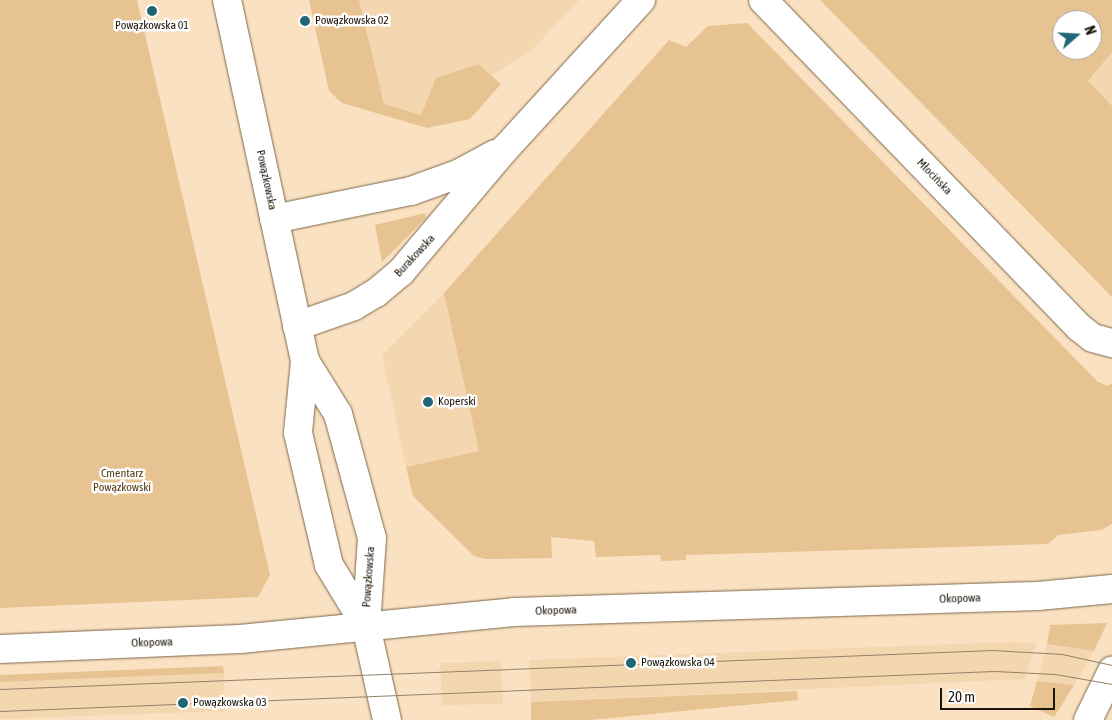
<!DOCTYPE html>
<meta charset="utf-8">
<style>
body{margin:0}
#map{position:relative;width:1112px;height:720px;overflow:hidden;background:#f9e1c1;font-family:"Asap Condensed",sans-serif}
div>[style]{position:absolute}
.built>*{inset:0;background:#f4d7b1}
.green>*{inset:0;background:#e7c392}
.roads{filter:drop-shadow(0 0 1px #7c674a) drop-shadow(0 0 1px #7c674a)}
.street>*{height:28px;margin:-14px;padding:0 14px;transform-origin:14px;border-radius:14px;background:#fff}
.secondary>*{height:28px;margin:-14px;padding:0 14px;transform-origin:14px;border-radius:14px;background:#fff}
.tram>*{height:1px;margin:-0.5px;padding:0 0.5px;transform-origin:0.5px;border-radius:0.5px;background:#93826c}
.dots>*{width:14px;height:14px;translate:-50% -50%;box-sizing:border-box;border:2px solid #fff;border-radius:50%}
span{translate:-50% -50%;white-space:nowrap;text-align:center;line-height:1.15;-webkit-text-stroke:5px #fff;paint-order:stroke}
.poi-label{font-size:12px;color:#1e150a}
.left{translate:0 -50%;text-align:left}
.street-label{font-size:12px;color:#1e150a}
.park-label{font-size:12px;color:#573d16}
.north{position:absolute;left:1052px;top:10px;width:50px;height:50px;box-sizing:border-box;background:#fff;border:1px solid #a5a19d;border-radius:50%;rotate:71deg;font-size:14px;font-weight:700;line-height:20px;text-align:center;color:#1e150a}
.north::after{content:'';display:block;margin:auto;width:18px;height:22px;background:#206676;clip-path:polygon(50% 0,100% 100%,50% 72%,0 100%)}
.scale{position:absolute;left:940px;top:688px;width:115px;height:22px;box-sizing:border-box;border:2px solid #1e150a;border-top:0;padding-left:6px;font-size:15px;line-height:18px;white-space:nowrap;color:#1e150a;-webkit-text-stroke:4px #fff;paint-order:stroke}
</style>
<div id="map">
<div class="built">
<i style="clip-path:polygon(359px 0,579px 0,530px 52px,421px 118px,384px 104px)"></i>
<i style="clip-path:polygon(1112px 52px,1112px 106px,1088px 81px)"></i>
<i style="clip-path:polygon(444px 293px,479px 451px,406px 467px,382px 355px)"></i>
<i style="clip-path:polygon(1010px 642px,1036px 643px,1025px 679px,531px 702px,529px 660px)"></i>
<i style="clip-path:polygon(1047px 644px,1094px 651px,1074px 685px,1037px 681px)"></i>
<i style="clip-path:polygon(501px 661px,503px 704px,442px 705px,440px 663px)"></i>
<i style="clip-path:polygon(224px 673px,225px 711px,0 719px,0 682px)"></i>
</div>
<div class="green">
<i style="clip-path:polygon(0 0,137px 0,270px 575px,258px 597px,0 608px)"></i>
<i style="clip-path:polygon(309px 0,359px 0,384px 104px,421px 115px,436px 78px,478px 64px,501px 84px,470px 119px,427px 128px,342px 103px,329px 91px)"></i>
<i style="clip-path:polygon(evenodd,820px 0,1112px 0,1112px 52px,1088px 81px,1112px 106px,1112px 297px,820px 0,1062px 20px,1092px 20px,1092px 50px,1062px 50px,1062px 20px)"></i>
<i style="clip-path:polygon(747px 23px,1098px 382px,1108px 386px,1112px 383px,1112px 524px,1101px 530px,1058px 535px,1048px 544px,686px 555px,686px 560px,661px 561px,660px 555px,596px 557px,594px 541px,551px 537px,552px 558px,486px 559px,474px 556px,413px 496px,406px 467px,479px 451px,444px 293px,669px 40px,686px 47px,708px 26px)"></i>
<i style="clip-path:polygon(425px 213px,426px 218px,382px 262px,375px 225px)"></i>
<i style="clip-path:polygon(1107px 623px,1094px 651px,1047px 644px,1050px 625px)"></i>
<i style="clip-path:polygon(223px 666px,224px 673px,0 682px,0 675px)"></i>
<i style="clip-path:polygon(1037px 681px,1074px 685px,1054px 717px,1030px 706px)"></i>
<i style="clip-path:polygon(797px 691px,798px 700px,590px 720px,531px 720px,531px 702px)"></i>
</div>
<div class="roads">
<div class="street">
<i style="left:763px;top:0;width:456px;rotate:46deg"></i>
<i style="left:1080px;top:328px;width:16px;rotate:38deg"></i>
<i style="left:1093px;top:338px;width:20px;rotate:15deg"></i>
<i style="left:274px;top:219px;width:140px;rotate:-11.6deg"></i>
<i style="left:411px;top:191px;width:50px;rotate:-19.9deg"></i>
<i style="left:458px;top:174px;width:42px;rotate:-28.4deg"></i>
<i style="left:297px;top:326px;width:60px;rotate:-19.3deg"></i>
<i style="left:354px;top:306px;width:26px;rotate:-31deg"></i>
<i style="left:376px;top:293px;width:33px;rotate:-40deg"></i>
<i style="left:401px;top:272px;width:161px;rotate:-49.8deg"></i>
<i style="left:505px;top:149px;width:202px;rotate:-47.6deg"></i>
</div>
<div class="secondary">
<i style="left:227px;top:0;width:369px;rotate:77.8deg"></i>
<i style="left:305px;top:361px;width:72px;rotate:95.6deg"></i>
<i style="left:298px;top:433px;width:136px;rotate:76.8deg"></i>
<i style="left:329px;top:565px;width:71px;rotate:58.8deg"></i>
<i style="left:305px;top:361px;width:62px;rotate:58.1deg"></i>
<i style="left:338px;top:414px;width:129px;rotate:74.7deg"></i>
<i style="left:372px;top:538px;width:88px;rotate:93.9deg"></i>
<i style="left:366px;top:626px;width:96px;rotate:77.4deg"></i>
<i style="left:0;top:649px;width:240px;rotate:-2.4deg"></i>
<i style="left:240px;top:639px;width:275px;rotate:-5.6deg"></i>
<i style="left:514px;top:612px;width:524px;rotate:-1.75deg"></i>
<i style="left:1038px;top:596px;width:74px;rotate:-5.4deg"></i>
<i style="left:1088px;top:720px;width:55px;rotate:-63.9deg"></i>
</div>
</div>
<div class="tram">
<i style="left:0;top:689px;width:994px;rotate:-2.25deg"></i>
<i style="left:993px;top:650px;width:69px;rotate:3.3deg"></i>
<i style="left:1062px;top:654px;width:51px;rotate:12.4deg"></i>
<i style="left:0;top:711px;width:995px;rotate:-2.3deg"></i>
<i style="left:994px;top:671px;width:61px;rotate:2.8deg"></i>
<i style="left:1055px;top:674px;width:58px;rotate:10deg"></i>
</div>
<div class="dots">
<i style="left:152px;top:11px;background:#206676"></i>
<i style="left:305px;top:21px;background:#206676"></i>
<i style="left:428px;top:402px;background:#206676"></i>
<i style="left:631px;top:663px;background:#206676"></i>
<i style="left:183px;top:703px;background:#206676"></i>
</div>
<div class="poi-label">
<span class="left" style="left:315px;top:21px">Powązkowska 02</span>
<span style="left:152px;top:26px">Powązkowska 01</span>
<span class="left" style="left:438px;top:402px">Koperski</span>
<span class="left" style="left:641px;top:663px">Powązkowska 04</span>
<span class="left" style="left:193px;top:703px">Powązkowska 03</span>
</div>
<div class="street-label">
<span style="left:934px;top:177px;rotate:46deg">Młocińska</span>
<span style="left:266px;top:180px;rotate:78deg">Powązkowska</span>
<span style="left:415px;top:256px;rotate:-47deg">Burakowska</span>
<span style="left:369px;top:577px;rotate:-86deg">Powązkowska</span>
<span style="left:960px;top:599px;rotate:-2deg">Okopowa</span>
<span style="left:556px;top:611px;rotate:-2deg">Okopowa</span>
<span style="left:152px;top:643px;rotate:-2deg">Okopowa</span>
</div>
<div class="park-label">
<span style="left:122px;top:481px">Cmentarz<br>Powązkowski</span>
</div>
<div class="north">N</div>
<div class="scale">20 m</div>
</div>
